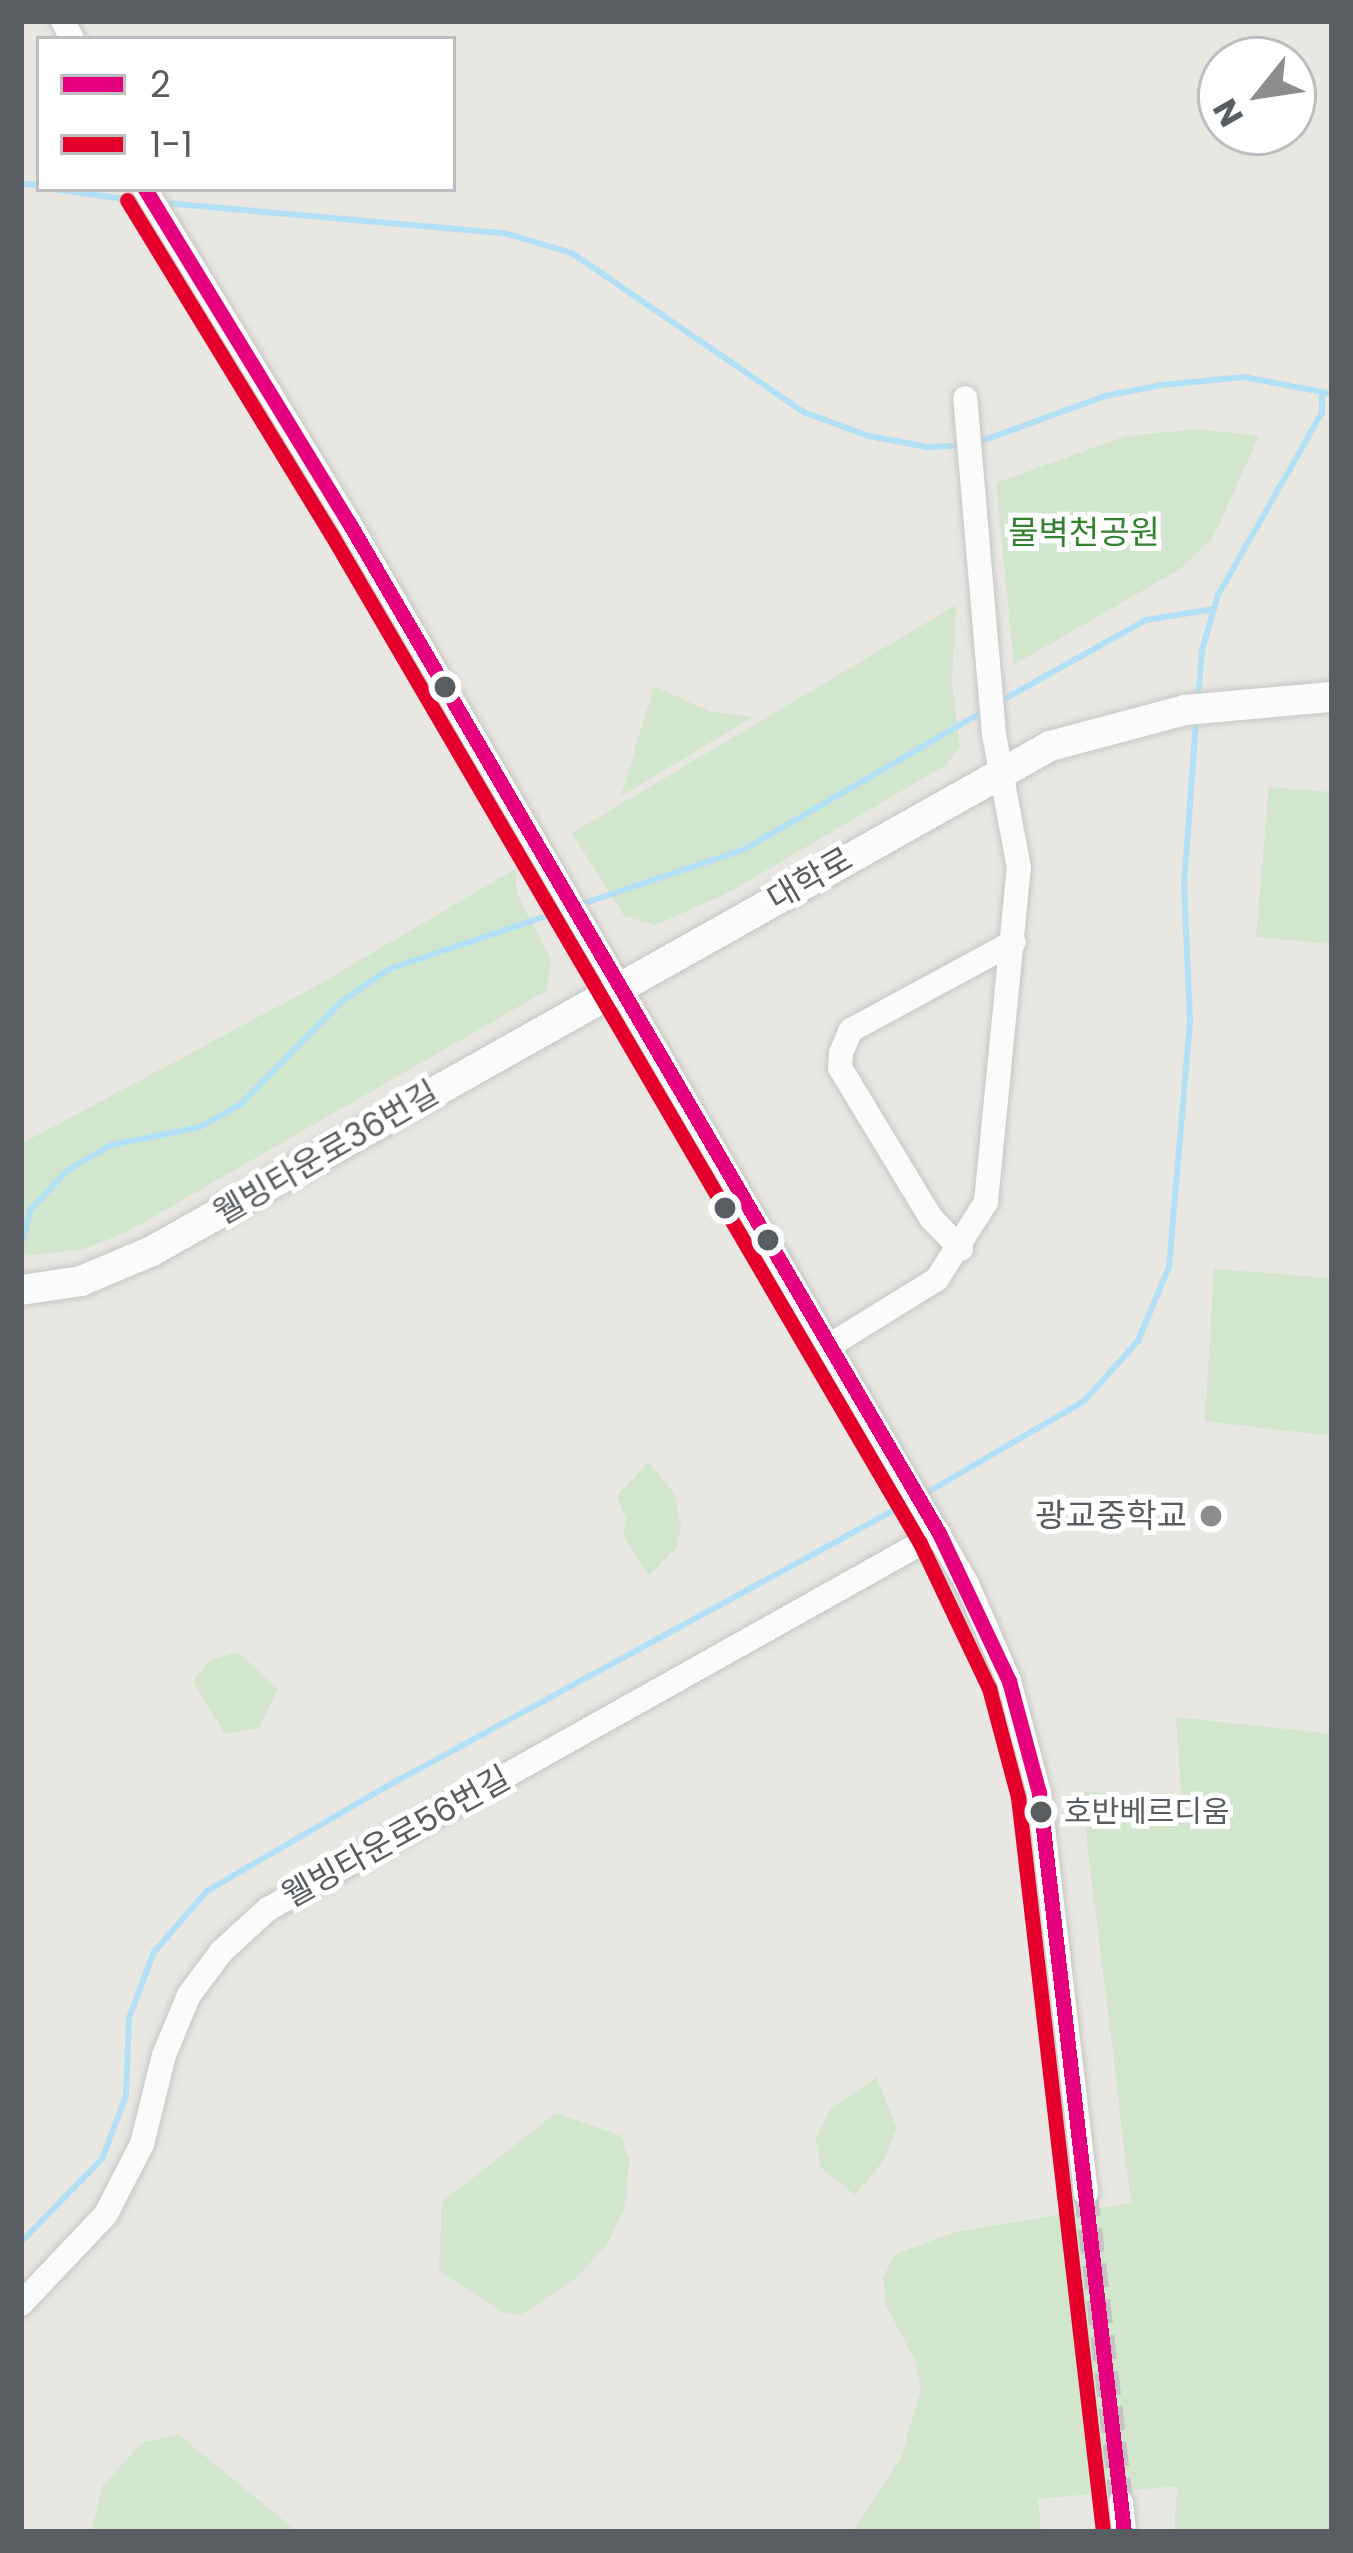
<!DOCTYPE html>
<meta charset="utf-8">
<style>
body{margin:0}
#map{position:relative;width:1353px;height:2553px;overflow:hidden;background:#e9e7e2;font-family:Poppins,"Noto Sans KR",sans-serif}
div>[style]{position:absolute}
.green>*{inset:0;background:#d1e6cc}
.stream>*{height:6px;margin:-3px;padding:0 3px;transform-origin:3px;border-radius:3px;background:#b4e0f6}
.minor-tunnel>*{height:24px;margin-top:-12px;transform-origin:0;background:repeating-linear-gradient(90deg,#c5c4c2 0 24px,transparent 0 36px)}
.roads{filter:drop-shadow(0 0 3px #c5c6c5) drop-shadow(0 0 3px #c5c6c5)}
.minor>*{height:24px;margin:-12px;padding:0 12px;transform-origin:12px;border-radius:12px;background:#fcfbfb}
.tertiary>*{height:30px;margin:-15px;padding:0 15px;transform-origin:15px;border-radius:15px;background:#fcfbfb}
.bus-1>*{height:15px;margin:-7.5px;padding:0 7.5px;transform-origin:7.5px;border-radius:7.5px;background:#e5007d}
.bus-2>*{height:15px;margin:-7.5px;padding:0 7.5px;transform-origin:7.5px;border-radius:7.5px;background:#e4002b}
.dots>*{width:33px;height:33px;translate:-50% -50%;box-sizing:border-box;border:6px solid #fff;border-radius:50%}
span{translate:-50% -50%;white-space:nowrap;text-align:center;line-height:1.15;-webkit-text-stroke:10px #fff;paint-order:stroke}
.bus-label{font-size:30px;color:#585d61}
.left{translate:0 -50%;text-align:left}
.park-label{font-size:33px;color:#33822f}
.street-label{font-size:33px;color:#585d61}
.poi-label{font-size:33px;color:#585d61}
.right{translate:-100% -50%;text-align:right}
.frame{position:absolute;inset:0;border:24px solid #585d61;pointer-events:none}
.legend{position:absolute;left:36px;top:36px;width:420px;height:156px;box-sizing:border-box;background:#fff;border:3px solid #bcbec0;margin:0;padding:15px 21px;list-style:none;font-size:36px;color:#585d61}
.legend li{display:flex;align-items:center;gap:24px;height:60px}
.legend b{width:60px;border:3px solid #bcbec0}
.north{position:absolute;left:1197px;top:36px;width:120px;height:120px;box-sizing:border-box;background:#fff;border:3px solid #bcbec0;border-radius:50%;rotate:240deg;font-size:33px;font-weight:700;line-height:48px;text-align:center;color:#585d61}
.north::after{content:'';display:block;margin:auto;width:42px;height:54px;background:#8b8d8e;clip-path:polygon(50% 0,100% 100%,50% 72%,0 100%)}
</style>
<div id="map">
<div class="green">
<i style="clip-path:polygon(1198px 429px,1259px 436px,1213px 538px,1180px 569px,1014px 665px,996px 483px,1126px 436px)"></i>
<i style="clip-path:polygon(956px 605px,952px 683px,960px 746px,946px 765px,724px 895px,655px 925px,624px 916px,572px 833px)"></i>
<i style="clip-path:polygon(654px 686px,709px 711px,753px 717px,621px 796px)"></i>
<i style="clip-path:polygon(1269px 787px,1332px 792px,1332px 944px,1256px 937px)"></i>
<i style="clip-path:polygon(515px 869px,517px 894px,552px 961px,546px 991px,125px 1233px,81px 1250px,21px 1256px,21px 1144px,316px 986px)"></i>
<i style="clip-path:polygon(1214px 1269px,1332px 1278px,1332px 1436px,1205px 1421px)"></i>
<i style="clip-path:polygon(648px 1462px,674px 1493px,681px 1525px,677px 1547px,649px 1576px,623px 1535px,626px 1520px,617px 1496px)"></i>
<i style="clip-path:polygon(238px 1652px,278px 1689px,259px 1728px,225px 1734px,193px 1681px,210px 1660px)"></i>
<i style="clip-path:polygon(1176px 1717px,1332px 1734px,1332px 2532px,1174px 2532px,1177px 2486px,1038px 2499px,1041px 2532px,852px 2532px,901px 2457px,921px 2389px,915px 2361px,886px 2305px,883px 2278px,894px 2255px,955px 2232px,1131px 2203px,1081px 1791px,1182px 1803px)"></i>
<i style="clip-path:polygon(877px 2077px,896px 2127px,885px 2159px,855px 2195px,821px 2168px,816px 2138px,830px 2109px)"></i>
<i style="clip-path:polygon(556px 2113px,621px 2136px,629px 2160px,625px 2206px,607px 2245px,575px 2279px,521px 2315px,503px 2312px,439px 2271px,442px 2202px)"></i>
<i style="clip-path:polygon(179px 2435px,298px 2532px,91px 2532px,103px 2485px,142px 2443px)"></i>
</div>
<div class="stream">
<i style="left:21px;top:183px;width:18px;rotate:9deg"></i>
<i style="left:53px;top:189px;width:94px;rotate:8deg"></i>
<i style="left:165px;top:203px;width:340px;rotate:5.1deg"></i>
<i style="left:504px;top:233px;width:71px;rotate:16.4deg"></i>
<i style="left:572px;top:253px;width:280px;rotate:34.5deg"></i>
<i style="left:803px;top:412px;width:70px;rotate:20deg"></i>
<i style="left:869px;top:436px;width:59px;rotate:10.7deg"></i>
<i style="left:927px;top:447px;width:36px;rotate:-2deg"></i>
<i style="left:976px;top:443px;width:137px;rotate:-20deg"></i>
<i style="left:1105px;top:396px;width:58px;rotate:-10.9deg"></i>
<i style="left:1162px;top:385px;width:82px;rotate:-5.6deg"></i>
<i style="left:1244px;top:377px;width:90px;rotate:10.9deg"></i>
<i style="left:1198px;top:701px;width:51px;rotate:-85.5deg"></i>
<i style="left:1202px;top:650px;width:57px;rotate:-73.8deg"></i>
<i style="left:1218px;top:595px;width:210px;rotate:-60.3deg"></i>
<i style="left:1322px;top:413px;width:21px;rotate:-90deg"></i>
<i style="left:999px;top:702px;width:168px;rotate:-29.2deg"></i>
<i style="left:1146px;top:620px;width:69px;rotate:-9.2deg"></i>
<i style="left:579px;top:905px;width:175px;rotate:-18.6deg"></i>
<i style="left:745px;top:849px;width:280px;rotate:-30deg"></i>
<i style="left:21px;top:1246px;width:38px;rotate:-75deg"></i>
<i style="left:31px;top:1209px;width:54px;rotate:-46.5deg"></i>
<i style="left:68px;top:1170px;width:50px;rotate:-30.2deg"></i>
<i style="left:111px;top:1145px;width:91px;rotate:-11.4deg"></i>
<i style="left:200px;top:1127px;width:47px;rotate:-29.3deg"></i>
<i style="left:241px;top:1104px;width:144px;rotate:-45.6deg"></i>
<i style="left:342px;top:1001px;width:57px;rotate:-34.2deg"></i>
<i style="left:389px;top:969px;width:188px;rotate:-18.6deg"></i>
<i style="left:21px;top:1356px;width:56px;rotate:-90deg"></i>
<i style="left:921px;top:1496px;width:189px;rotate:-30.2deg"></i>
<i style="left:1084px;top:1401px;width:81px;rotate:-48deg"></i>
<i style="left:1138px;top:1341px;width:80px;rotate:-67.3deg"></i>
<i style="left:1169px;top:1267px;width:248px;rotate:-85.1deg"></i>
<i style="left:1190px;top:1020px;width:135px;rotate:-92.5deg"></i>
<i style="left:1184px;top:885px;width:165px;rotate:-85.8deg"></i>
<i style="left:21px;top:2242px;width:116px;rotate:-45.7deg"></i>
<i style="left:102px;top:2159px;width:67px;rotate:-69.1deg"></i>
<i style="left:126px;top:2096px;width:78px;rotate:-87.8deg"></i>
<i style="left:129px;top:2018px;width:71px;rotate:-69.3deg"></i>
<i style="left:154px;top:1952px;width:81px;rotate:-49deg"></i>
<i style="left:207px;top:1891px;width:205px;rotate:-30.2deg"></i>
<i style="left:384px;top:1788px;width:598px;rotate:-28.58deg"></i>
</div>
<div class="minor-tunnel">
<i style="left:1086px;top:2193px;width:311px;rotate:83.5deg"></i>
</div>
<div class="roads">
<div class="minor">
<i style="left:63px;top:21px;width:20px;rotate:63deg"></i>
<i style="left:145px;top:189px;width:391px;rotate:58.6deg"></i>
<i style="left:349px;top:523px;width:1228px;rotate:59.78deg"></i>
<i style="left:967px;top:1584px;width:106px;rotate:66.6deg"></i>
<i style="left:1009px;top:1681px;width:116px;rotate:75deg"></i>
<i style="left:1039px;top:1793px;width:403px;rotate:83.3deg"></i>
<i style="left:961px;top:1249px;width:43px;rotate:-134.1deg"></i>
<i style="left:931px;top:1218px;width:175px;rotate:-121.2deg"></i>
<i style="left:840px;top:1068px;width:15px;rotate:-86deg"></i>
<i style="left:841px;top:1053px;width:25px;rotate:-67deg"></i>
<i style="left:851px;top:1030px;width:185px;rotate:-28.4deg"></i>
<i style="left:829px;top:1346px;width:127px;rotate:-31.8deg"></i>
<i style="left:937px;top:1279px;width:91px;rotate:-57.5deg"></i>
<i style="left:986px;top:1202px;width:336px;rotate:-84.4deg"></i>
<i style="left:1019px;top:868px;width:136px;rotate:-100.6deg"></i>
<i style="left:994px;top:734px;width:337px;rotate:-94.9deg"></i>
<i style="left:21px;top:2304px;width:124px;rotate:-46.6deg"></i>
<i style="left:106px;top:2214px;width:79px;rotate:-62.8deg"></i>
<i style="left:142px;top:2144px;width:92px;rotate:-76.1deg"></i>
<i style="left:164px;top:2055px;width:65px;rotate:-67.4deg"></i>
<i style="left:189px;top:1995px;width:54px;rotate:-53.3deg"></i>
<i style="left:221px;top:1952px;width:64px;rotate:-42.5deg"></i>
<i style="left:268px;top:1909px;width:769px;rotate:-29.26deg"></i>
<i style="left:1121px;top:2502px;width:30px;rotate:84deg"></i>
</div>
<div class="tertiary">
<i style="left:21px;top:1290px;width:61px;rotate:-8.5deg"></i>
<i style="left:81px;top:1281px;width:77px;rotate:-22.9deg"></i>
<i style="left:152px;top:1251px;width:1030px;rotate:-29.35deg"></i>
<i style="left:1050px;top:746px;width:140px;rotate:-14.9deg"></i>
<i style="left:1185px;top:710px;width:148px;rotate:-5.1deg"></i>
</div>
</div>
<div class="bus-1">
<i style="left:145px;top:189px;width:391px;rotate:58.6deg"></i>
<i style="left:349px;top:523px;width:1170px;rotate:59.71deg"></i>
<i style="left:939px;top:1533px;width:164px;rotate:64.7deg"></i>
<i style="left:1009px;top:1681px;width:116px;rotate:75deg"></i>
<i style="left:1039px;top:1793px;width:744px;rotate:83.44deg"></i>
</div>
<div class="bus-2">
<i style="left:127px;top:200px;width:391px;rotate:58.6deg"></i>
<i style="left:331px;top:534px;width:1168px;rotate:59.73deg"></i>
<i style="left:920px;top:1543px;width:161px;rotate:64.6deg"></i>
<i style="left:989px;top:1688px;width:113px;rotate:75.1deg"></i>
<i style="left:1018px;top:1797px;width:740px;rotate:83.4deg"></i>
</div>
<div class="dots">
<i style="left:445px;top:687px;background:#585d61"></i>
<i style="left:725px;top:1208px;background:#585d61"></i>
<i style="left:768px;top:1240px;background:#585d61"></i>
<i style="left:1211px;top:1516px;background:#8b8d8e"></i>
<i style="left:1041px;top:1812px;background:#585d61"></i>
</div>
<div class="bus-label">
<span class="left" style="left:1064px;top:1812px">호반베르디움</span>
</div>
<div class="park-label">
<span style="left:1084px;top:533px">물벽천공원</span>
</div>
<div class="street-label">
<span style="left:810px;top:879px;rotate:-30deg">대학로</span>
<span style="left:326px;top:1153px;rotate:-30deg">웰빙타운로36번길</span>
<span style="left:396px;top:1837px;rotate:-29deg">웰빙타운로56번길</span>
</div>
<div class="poi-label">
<span class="right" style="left:1187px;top:1516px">광교중학교</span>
</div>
<div class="frame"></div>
<ul class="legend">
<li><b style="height:15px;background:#e5007d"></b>2</li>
<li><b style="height:15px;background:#e4002b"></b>1-1</li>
</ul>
<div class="north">N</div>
</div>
